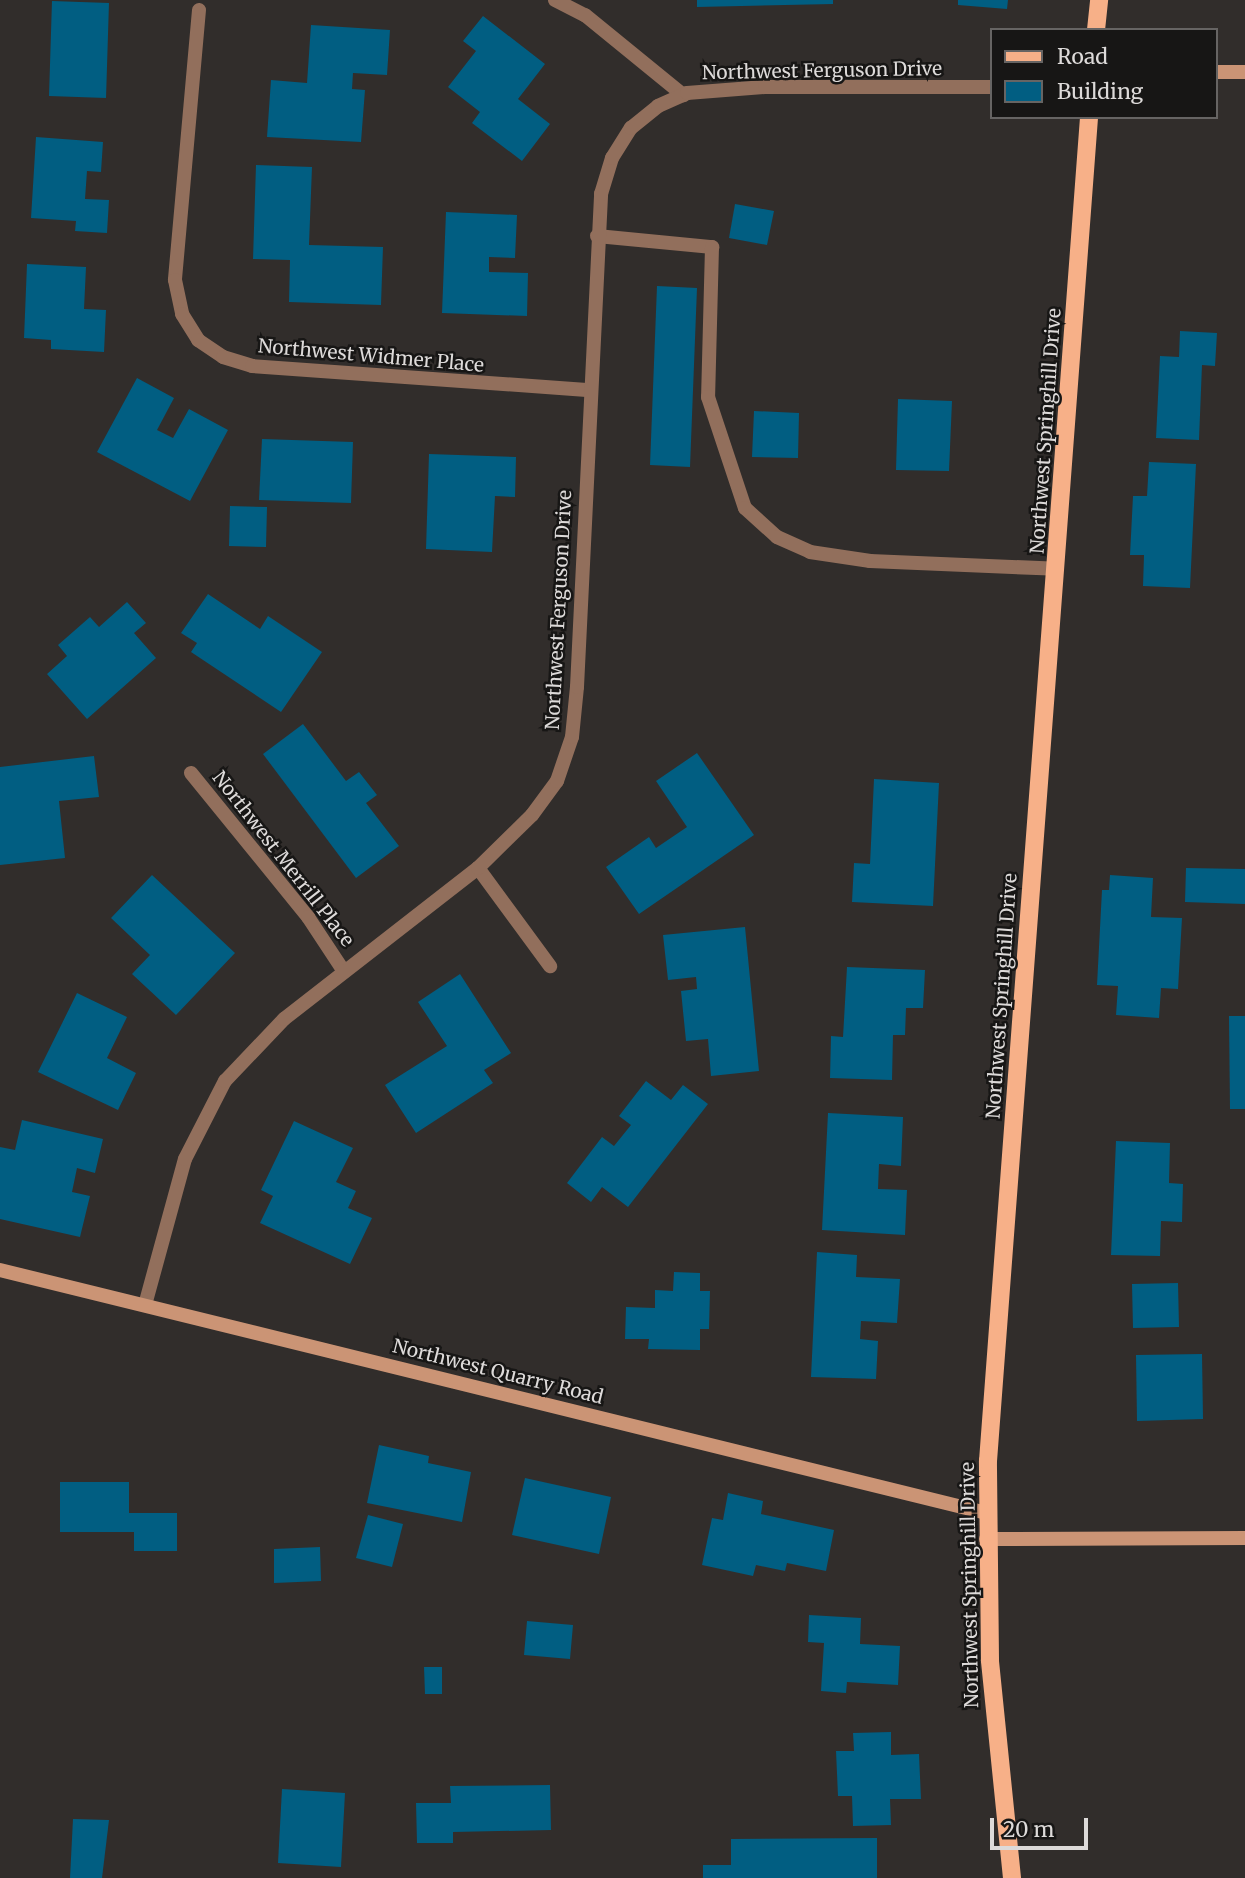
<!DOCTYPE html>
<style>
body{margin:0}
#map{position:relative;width:1245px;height:1878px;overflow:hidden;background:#312d2b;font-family:Merriweather,serif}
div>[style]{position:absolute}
.building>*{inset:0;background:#015e82}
.lane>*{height:14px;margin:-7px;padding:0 7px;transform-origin:7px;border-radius:7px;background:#926f5c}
.street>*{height:14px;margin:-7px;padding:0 7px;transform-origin:7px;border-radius:7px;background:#926f5c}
.secondary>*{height:14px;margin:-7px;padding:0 7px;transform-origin:7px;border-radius:7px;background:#cb9475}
.primary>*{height:18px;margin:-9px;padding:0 9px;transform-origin:9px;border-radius:9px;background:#f7b088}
span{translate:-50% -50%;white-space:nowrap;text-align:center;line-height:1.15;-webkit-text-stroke:5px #171615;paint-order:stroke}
.street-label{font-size:19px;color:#dddad9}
.legend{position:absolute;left:990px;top:28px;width:228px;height:91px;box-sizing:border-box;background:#171615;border:2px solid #666463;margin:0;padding:9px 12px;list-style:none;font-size:21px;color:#dddad9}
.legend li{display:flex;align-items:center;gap:14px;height:35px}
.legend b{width:35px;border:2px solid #666463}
.scale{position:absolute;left:990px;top:1818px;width:98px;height:32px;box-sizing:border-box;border:4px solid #dddad9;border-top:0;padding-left:9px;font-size:21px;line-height:24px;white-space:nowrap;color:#dddad9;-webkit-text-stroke:5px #171615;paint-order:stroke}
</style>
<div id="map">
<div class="building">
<i style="clip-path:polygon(697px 0,833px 0,833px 4px,697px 7px)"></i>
<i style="clip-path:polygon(958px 0,1008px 0,1007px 9px,958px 5px)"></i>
<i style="clip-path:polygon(52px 1px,109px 3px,106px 98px,49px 96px)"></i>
<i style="clip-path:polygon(483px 16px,545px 64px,518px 99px,550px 124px,522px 161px,472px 123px,480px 112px,448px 87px,476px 51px,463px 41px)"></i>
<i style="clip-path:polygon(311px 25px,390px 30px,387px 75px,353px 73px,352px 89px,365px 90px,361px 142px,267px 137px,271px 80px,307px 83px)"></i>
<i style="clip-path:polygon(36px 137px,103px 142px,101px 172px,87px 171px,85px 199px,109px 200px,107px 233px,75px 231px,76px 221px,31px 218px)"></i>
<i style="clip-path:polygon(256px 165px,312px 167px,309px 245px,383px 247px,381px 305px,289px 302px,290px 260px,253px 259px)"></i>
<i style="clip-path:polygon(735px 204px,774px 211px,767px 245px,729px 238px)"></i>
<i style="clip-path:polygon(446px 212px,517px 215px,515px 258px,489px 257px,489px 272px,528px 273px,527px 316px,442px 313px)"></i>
<i style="clip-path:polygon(27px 264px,86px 267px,84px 309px,106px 310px,104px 352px,51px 349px,51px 340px,24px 338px)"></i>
<i style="clip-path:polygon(657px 286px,697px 288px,690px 467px,650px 465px)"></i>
<i style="clip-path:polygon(1180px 331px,1217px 333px,1215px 366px,1202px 365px,1199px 440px,1156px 438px,1160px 356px,1179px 357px)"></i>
<i style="clip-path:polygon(137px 378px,174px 398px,157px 430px,173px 438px,189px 409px,228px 430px,190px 501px,97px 452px)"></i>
<i style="clip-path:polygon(898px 399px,952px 401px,949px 471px,896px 470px)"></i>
<i style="clip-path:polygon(754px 411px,799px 413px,798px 458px,752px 457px)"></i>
<i style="clip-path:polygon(262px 439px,353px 442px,351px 503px,259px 500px)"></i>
<i style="clip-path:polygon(429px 454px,516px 457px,515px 497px,495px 496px,492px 552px,426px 549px)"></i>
<i style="clip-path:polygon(1149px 462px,1196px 464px,1190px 588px,1143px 586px,1144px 555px,1130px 555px,1133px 496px,1147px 496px)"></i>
<i style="clip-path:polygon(230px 506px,267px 507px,266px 547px,229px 546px)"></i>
<i style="clip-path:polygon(208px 594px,260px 629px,268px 616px,322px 652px,281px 712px,191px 652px,197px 643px,181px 633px)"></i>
<i style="clip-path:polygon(127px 602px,146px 623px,134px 633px,156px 658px,87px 719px,47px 674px,67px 656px,58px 645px,90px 617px,99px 627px)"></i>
<i style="clip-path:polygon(303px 724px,346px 781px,359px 772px,377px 795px,366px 803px,399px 846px,356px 878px,263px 754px)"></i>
<i style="clip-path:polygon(697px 753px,754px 835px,639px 914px,606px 867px,649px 837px,656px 848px,687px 827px,656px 781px)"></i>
<i style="clip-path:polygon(94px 756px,99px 797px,59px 801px,65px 858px,0 865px,0 767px)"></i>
<i style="clip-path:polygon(874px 779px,939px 783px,933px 906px,852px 902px,854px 863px,870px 864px)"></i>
<i style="clip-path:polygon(1186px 868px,1245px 869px,1245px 904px,1185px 902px)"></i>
<i style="clip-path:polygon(152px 875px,235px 953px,176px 1015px,132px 974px,150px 955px,111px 918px)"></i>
<i style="clip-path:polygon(1110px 875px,1153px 878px,1151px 917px,1182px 918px,1178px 989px,1161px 988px,1159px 1018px,1116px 1015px,1118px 986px,1097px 985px,1102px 890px,1109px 890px)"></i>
<i style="clip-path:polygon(745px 927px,759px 1071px,711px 1076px,708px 1039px,686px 1041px,681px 991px,697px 989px,696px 977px,668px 980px,663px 935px)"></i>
<i style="clip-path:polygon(847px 967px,925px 970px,923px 1008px,906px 1008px,905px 1035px,893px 1035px,892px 1080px,830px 1078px,831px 1036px,843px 1037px)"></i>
<i style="clip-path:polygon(460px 974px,511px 1053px,484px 1070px,493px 1083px,416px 1133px,385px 1085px,447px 1046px,418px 1002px)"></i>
<i style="clip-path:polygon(77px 993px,127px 1017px,107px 1058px,136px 1073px,118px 1110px,38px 1072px)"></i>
<i style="clip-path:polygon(1229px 1016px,1245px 1016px,1245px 1109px,1230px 1109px)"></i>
<i style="clip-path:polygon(646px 1081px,671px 1100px,683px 1085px,708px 1104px,628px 1207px,602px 1187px,591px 1202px,567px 1183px,602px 1137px,614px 1146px,631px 1125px,619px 1116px)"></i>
<i style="clip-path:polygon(828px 1113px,903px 1117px,901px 1166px,879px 1164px,878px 1189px,907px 1190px,905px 1235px,822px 1230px)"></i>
<i style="clip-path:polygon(22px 1120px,103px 1139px,95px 1173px,77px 1168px,72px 1192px,90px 1196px,80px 1237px,0 1219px,0 1147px,15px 1150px)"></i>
<i style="clip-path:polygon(294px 1121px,353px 1148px,336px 1182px,356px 1191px,348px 1208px,372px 1218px,350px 1264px,260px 1223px,273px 1196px,261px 1190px)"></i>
<i style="clip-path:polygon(1116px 1141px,1170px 1143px,1169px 1183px,1183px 1184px,1182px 1222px,1161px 1221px,1160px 1256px,1111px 1255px)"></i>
<i style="clip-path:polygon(817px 1252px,857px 1255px,856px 1277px,900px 1279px,897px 1323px,861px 1321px,860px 1339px,878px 1341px,876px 1379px,811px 1377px)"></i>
<i style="clip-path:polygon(674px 1272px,700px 1273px,700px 1291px,710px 1291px,709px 1329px,700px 1329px,700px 1350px,648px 1349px,649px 1339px,625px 1339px,626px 1307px,655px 1308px,655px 1290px,673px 1291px)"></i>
<i style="clip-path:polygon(1178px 1283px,1179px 1327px,1133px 1328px,1132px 1284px)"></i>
<i style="clip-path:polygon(1202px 1354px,1203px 1419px,1137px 1421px,1136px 1355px)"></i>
<i style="clip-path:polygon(379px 1445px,429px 1456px,428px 1463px,471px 1472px,462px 1522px,367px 1503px)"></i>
<i style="clip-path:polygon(525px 1478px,611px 1497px,599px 1554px,512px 1535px)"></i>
<i style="clip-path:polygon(60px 1482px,129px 1482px,129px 1513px,177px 1513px,177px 1551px,134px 1551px,134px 1532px,60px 1532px)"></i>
<i style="clip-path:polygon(728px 1493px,763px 1501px,761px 1514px,834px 1530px,826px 1571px,787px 1563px,785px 1571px,756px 1565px,753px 1576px,702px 1565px,712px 1518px,723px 1520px)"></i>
<i style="clip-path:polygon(368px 1515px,403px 1524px,392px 1567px,356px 1558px)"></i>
<i style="clip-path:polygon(320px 1547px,321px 1581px,274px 1583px,274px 1549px)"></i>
<i style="clip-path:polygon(809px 1615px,861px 1618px,860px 1644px,900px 1646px,898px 1685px,847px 1682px,846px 1693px,821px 1691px,824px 1643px,808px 1642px)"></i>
<i style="clip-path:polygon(527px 1621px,573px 1625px,570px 1659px,524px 1655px)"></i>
<i style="clip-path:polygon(424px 1667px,442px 1667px,442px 1694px,425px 1694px)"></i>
<i style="clip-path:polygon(891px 1732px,891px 1755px,919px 1754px,921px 1799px,890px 1799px,891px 1825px,853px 1826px,852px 1796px,838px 1796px,836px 1751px,854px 1751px,853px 1733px)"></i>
<i style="clip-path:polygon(550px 1785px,551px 1830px,453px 1832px,453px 1843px,417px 1843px,416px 1803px,451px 1803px,450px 1786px)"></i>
<i style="clip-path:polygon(282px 1789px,345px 1793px,341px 1867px,278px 1863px)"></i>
<i style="clip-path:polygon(73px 1819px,109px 1820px,102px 1878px,70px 1878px)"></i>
<i style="clip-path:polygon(877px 1838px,877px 1878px,703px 1878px,703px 1865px,731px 1865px,731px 1839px)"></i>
</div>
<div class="lane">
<i style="left:597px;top:236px;width:116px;rotate:5.5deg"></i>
<i style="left:712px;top:247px;width:150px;rotate:91.5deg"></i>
<i style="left:708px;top:397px;width:117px;rotate:71.6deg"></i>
<i style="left:745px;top:508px;width:43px;rotate:42.2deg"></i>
<i style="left:777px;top:537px;width:36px;rotate:24deg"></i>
<i style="left:810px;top:552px;width:61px;rotate:8.5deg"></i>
<i style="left:870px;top:561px;width:187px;rotate:2.4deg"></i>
</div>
<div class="street">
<i style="left:555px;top:0;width:34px;rotate:27deg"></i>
<i style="left:585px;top:15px;width:127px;rotate:39.2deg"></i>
<i style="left:199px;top:10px;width:271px;rotate:95.1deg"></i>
<i style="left:175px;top:280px;width:35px;rotate:78deg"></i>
<i style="left:182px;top:314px;width:31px;rotate:58deg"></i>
<i style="left:198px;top:340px;width:30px;rotate:34deg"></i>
<i style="left:223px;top:357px;width:30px;rotate:17deg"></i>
<i style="left:252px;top:366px;width:339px;rotate:4.1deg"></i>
<i style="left:191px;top:773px;width:186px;rotate:50.9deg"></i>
<i style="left:308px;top:917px;width:64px;rotate:56.6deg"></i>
<i style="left:478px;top:868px;width:122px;rotate:53.7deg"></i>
<i style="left:145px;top:1305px;width:151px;rotate:-74.7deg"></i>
<i style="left:185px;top:1159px;width:88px;rotate:-62.9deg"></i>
<i style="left:225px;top:1081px;width:86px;rotate:-46.4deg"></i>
<i style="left:284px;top:1019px;width:246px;rotate:-37.9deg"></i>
<i style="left:478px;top:868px;width:76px;rotate:-44.5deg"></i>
<i style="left:532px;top:815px;width:42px;rotate:-53.7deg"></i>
<i style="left:557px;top:781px;width:46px;rotate:-71.2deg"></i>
<i style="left:572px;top:737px;width:50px;rotate:-84.3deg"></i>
<i style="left:577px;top:687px;width:494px;rotate:-87.2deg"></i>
<i style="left:601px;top:194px;width:38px;rotate:-73deg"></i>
<i style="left:612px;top:158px;width:36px;rotate:-58deg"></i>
<i style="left:631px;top:128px;width:35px;rotate:-39deg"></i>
<i style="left:658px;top:106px;width:32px;rotate:-24deg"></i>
<i style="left:687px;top:93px;width:78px;rotate:-4.4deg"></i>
<i style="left:765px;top:87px;width:226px"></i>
</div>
<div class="secondary">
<i style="left:1215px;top:72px;width:30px"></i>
<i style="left:0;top:1270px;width:1016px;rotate:13.84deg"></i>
<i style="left:986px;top:1539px;width:259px;rotate:-0.2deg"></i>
</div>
<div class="primary">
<i style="left:1096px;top:30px;width:30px;rotate:-84deg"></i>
<i style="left:1012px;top:1878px;width:219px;rotate:-95.8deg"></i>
<i style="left:990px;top:1660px;width:199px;rotate:-90.6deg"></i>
<i style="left:988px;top:1461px;width:1348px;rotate:-85.7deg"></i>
</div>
<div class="street-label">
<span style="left:822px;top:71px;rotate:-1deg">Northwest Ferguson Drive</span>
<span style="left:371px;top:356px;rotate:5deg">Northwest Widmer Place</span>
<span style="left:1046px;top:431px;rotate:-86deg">Northwest Springhill Drive</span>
<span style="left:559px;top:610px;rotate:-87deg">Northwest Ferguson Drive</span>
<span style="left:283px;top:859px;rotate:52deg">Northwest Merrill Place</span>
<span style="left:1002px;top:996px;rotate:-86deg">Northwest Springhill Drive</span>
<span style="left:498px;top:1372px;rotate:14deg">Northwest Quarry Road</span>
<span style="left:970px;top:1585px;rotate:-91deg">Northwest Springhill Drive</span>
</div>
<ul class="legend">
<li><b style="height:9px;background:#f7b088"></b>Road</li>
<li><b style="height:19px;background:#015e82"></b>Building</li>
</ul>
<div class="scale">20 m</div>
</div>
